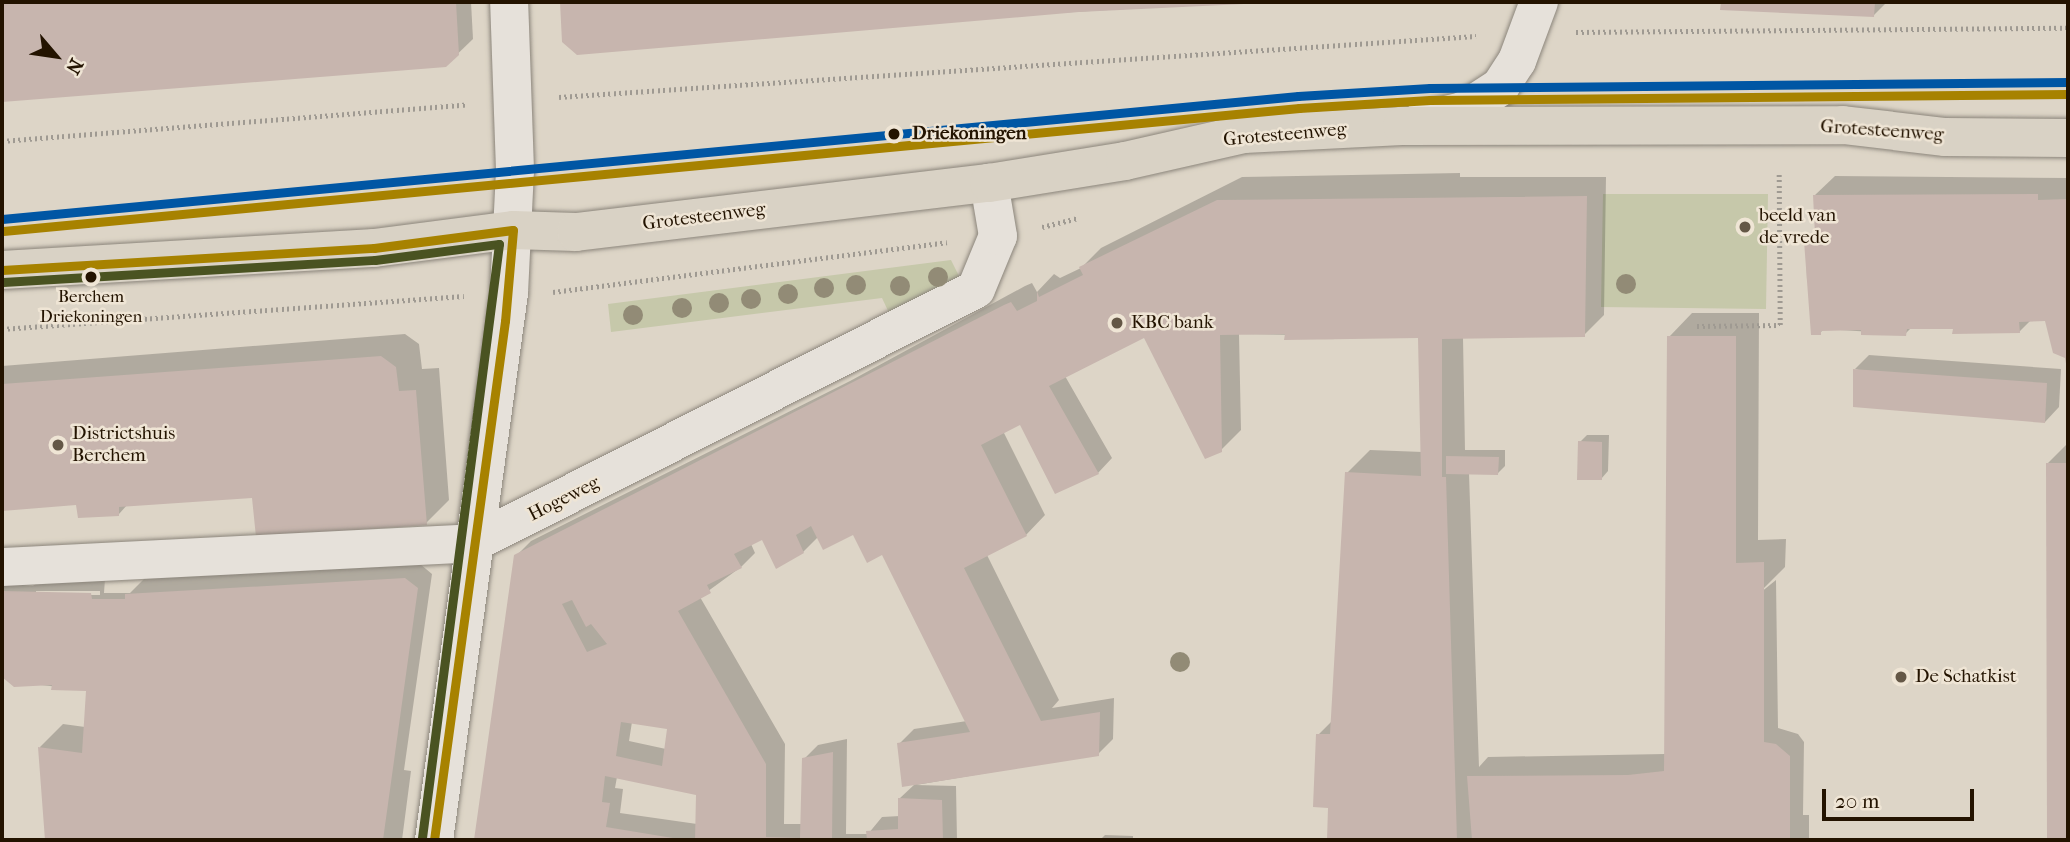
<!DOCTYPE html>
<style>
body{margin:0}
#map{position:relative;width:2070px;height:842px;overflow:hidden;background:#ddd5c7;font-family:"IM FELL French Canon",serif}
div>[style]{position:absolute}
.green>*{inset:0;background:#c6c8aa}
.shadow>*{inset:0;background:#0003}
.building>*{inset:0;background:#c7b5ae}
.path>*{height:4.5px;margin-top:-2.25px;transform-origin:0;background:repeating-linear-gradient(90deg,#9f9a92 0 2px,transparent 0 5.5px)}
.roads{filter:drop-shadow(0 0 2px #8b857b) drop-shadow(0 0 2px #8b857b)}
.minor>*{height:38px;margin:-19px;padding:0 19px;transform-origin:19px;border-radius:19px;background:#e6e1da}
.major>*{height:38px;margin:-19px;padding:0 19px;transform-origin:19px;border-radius:19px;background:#d9d2c5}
.bus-1>*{height:9px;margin:-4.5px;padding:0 4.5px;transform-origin:4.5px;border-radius:4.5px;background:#a78200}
.bus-2>*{height:9px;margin:-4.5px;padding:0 4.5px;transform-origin:4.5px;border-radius:4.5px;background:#4a5321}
.tram-1>*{height:9px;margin:-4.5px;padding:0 4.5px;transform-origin:4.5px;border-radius:4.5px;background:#0056a4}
.tram-2>*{height:9px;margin:-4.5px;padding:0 4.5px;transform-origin:4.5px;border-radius:4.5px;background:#a78200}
.trees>*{width:20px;height:20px;margin:-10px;border-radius:50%;background:#928b76}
.dots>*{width:19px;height:19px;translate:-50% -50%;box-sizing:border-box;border:4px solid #efe5d5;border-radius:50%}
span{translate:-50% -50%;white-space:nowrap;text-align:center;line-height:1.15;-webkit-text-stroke:5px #efe5d5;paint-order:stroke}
.bus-label{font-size:17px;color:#231300}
.street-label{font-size:19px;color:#231300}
.stop-label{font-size:19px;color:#231300;font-weight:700}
.left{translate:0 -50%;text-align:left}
.poi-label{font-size:19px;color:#231300}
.frame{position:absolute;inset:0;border:4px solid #231300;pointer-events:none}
.north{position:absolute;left:21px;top:21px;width:70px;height:70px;-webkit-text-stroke:5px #efe5d5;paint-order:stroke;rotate:119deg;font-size:19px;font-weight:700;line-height:28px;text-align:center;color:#231300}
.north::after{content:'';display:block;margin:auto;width:24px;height:32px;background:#231300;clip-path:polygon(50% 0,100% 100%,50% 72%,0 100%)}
.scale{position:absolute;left:1822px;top:789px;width:152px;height:32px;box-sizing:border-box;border:4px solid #231300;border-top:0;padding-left:9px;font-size:21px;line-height:24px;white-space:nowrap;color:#231300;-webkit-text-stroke:5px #efe5d5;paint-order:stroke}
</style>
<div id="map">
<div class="green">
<i style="clip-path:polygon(1603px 194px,1768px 194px,1766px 309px,1601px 307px)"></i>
<i style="clip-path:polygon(951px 260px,962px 282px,890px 315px,882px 298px,611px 332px,608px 304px)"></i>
</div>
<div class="shadow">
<i style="clip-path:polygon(2px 2px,471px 2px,473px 39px,445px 66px,2px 100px)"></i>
<i style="clip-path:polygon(562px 2px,1250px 2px,564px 41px)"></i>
<i style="clip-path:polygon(1723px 2px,1887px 2px,1874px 15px,1722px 8px)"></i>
<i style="clip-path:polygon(evenodd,1460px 173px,1460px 177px,1606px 177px,1604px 315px,1584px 335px,1463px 337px,1465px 450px,1505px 450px,1505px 466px,1498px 473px,1469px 473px,1479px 767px,1488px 757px,1665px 754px,1669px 337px,1692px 313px,1759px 313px,1758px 540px,1786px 539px,1785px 567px,1755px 597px,1776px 580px,1778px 728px,1798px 734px,1804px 742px,1803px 815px,1809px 815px,1809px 840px,1664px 840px,1664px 836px,1329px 840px,1330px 806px,1318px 735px,1333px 720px,1347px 473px,1370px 450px,1423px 452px,1420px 337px,1239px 334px,1241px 430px,1221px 450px,1145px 336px,1065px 376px,1112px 458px,1098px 473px,1020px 422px,1003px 431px,1045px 515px,1026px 535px,987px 555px,1059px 700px,1052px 708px,1114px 698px,1113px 739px,1098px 754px,916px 785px,956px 786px,957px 840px,475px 840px,516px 556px,531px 541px,850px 381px,1025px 286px,1032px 283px,1037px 292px,1054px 274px,1060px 278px,1081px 268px,1101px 248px,1242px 177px,1460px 173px,854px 533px,883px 553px,967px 721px,914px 729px,899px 744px,916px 783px,899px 799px,900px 816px,882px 817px,868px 834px,846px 834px,847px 739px,818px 745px,804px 759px,802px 824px,784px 824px,785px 744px,700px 597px,741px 567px,755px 553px,751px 544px,763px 538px,803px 552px,818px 537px,854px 533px,1460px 173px,632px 722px,669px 727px,666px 749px,629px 741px,632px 722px,1460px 173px,617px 777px,697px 793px,697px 824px,620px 813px,623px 789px,615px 788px,617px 777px)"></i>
<i style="clip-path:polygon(1835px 176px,2068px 178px,2068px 378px,2067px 357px,2046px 319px,2031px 320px,2019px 332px,1912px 327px,1905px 334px,1824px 329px,1820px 333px,1812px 285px,1807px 280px,1806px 241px,1817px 231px,1815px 195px)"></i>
<i style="clip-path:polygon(405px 334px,419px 344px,422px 369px,439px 368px,449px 500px,426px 523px,254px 496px,128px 504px,119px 514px,77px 504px,2px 509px,2px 366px)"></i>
<i style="clip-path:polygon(1869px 355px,2061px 369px,2059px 407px,2045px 422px,1855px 369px)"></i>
<i style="clip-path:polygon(1587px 435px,1609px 435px,1608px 471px,1601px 479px,1580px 442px)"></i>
<i style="clip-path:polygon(2067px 444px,2068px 840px,2049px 840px,2048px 463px)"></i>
<i style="clip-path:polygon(evenodd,420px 564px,432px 574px,404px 770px,411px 771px,402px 840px,46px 840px,40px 747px,63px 724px,85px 727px,87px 690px,13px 682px,2px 675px,2px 575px,3px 583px,33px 586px,41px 579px,105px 579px,104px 593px,130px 593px,152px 571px,420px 564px,36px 591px,100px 591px,100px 595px,36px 595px,36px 591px)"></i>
<i style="clip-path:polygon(1105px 835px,1133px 836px,1133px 840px,1100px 840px)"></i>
</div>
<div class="building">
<i style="clip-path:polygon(2px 2px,456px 2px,459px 55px,446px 67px,2px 102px)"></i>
<i style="clip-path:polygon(560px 2px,1244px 2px,1244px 4px,1079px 12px,577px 55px,562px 42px)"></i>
<i style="clip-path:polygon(1721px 2px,1875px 2px,1874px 17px,1720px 10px)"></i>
<i style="clip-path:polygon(2038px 194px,2038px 200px,2068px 199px,2068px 375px,2065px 358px,2053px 353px,2045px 321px,2019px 322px,2020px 333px,1952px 334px,1953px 329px,1907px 329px,1906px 336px,1861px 335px,1861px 330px,1821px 331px,1821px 335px,1811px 335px,1804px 241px,1815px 235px,1813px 195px)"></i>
<i style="clip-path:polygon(evenodd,1587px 196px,1585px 337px,1442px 339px,1442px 477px,1446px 477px,1457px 840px,1327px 840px,1328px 808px,1313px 807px,1316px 734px,1330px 734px,1345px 472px,1421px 476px,1418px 338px,1284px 340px,1285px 334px,1220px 335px,1222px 452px,1205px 459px,1144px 338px,1049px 386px,1099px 474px,1055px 494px,1020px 425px,981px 445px,1027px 536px,964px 568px,1041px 721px,1100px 712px,1099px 756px,902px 787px,897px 743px,970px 732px,882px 555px,867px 563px,853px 535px,823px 550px,811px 526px,796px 535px,804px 553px,776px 569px,762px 540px,734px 554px,742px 568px,707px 585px,711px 593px,678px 611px,766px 764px,766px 837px,800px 838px,802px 758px,833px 752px,832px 840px,695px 840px,696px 795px,605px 776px,602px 802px,610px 803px,606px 827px,685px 840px,474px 840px,514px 555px,1004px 305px,1011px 302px,1017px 311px,1037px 301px,1037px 291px,1039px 297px,1083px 275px,1079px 267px,1217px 200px,1587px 196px,572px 600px,586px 627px,591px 624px,607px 644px,587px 652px,562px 604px,572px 600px,1587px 196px,621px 722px,667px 729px,662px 766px,616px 756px,621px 722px)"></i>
<i style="clip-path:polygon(1667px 336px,1736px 336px,1736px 563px,1764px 562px,1764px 742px,1776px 744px,1790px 756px,1790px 840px,1472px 840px,1467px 776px,1628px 775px,1664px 771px)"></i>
<i style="clip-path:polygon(381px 356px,396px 367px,399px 391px,416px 390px,427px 525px,256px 537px,252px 498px,119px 507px,119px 516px,78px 518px,76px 505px,2px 511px,2px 384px)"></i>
<i style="clip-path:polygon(1853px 369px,2047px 383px,2045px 423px,1853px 407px)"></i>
<i style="clip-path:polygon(1578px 441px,1602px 442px,1602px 480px,1577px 480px)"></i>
<i style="clip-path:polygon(1446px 456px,1499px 457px,1498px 475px,1446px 474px)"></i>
<i style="clip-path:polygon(2046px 463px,2068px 463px,2068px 840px,2047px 840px)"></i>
<i style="clip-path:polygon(405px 578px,418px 588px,383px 840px,45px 840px,38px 747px,82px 753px,86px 691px,51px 690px,52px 685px,14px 687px,2px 677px,2px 591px,91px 593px,92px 599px,125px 599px,125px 594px)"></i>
<i style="clip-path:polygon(898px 798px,942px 800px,943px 840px,867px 840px,866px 831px,898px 829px)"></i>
</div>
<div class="path">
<i style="left:1576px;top:32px;width:492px;rotate:-0.5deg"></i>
<i style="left:559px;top:97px;width:919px;rotate:-3.81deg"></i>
<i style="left:2px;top:141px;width:466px;rotate:-4.5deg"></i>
<i style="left:1042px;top:227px;width:37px;rotate:-14deg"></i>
<i style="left:553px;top:292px;width:397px;rotate:-7.2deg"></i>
<i style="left:1697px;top:326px;width:83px;rotate:-0.7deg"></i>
<i style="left:1780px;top:325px;width:152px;rotate:-90.4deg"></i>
<i style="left:2px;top:329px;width:463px;rotate:-4.1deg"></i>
</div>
<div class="roads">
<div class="minor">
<i style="left:1421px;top:121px;width:43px;rotate:-13.4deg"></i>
<i style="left:1463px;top:111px;width:44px;rotate:-33deg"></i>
<i style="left:1500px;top:87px;width:31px;rotate:-57deg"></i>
<i style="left:1517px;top:61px;width:63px;rotate:-69.6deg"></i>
<i style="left:2px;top:567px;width:472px;rotate:-2.9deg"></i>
<i style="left:473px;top:543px;width:563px;rotate:-26.79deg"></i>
<i style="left:976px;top:289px;width:57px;rotate:-67.5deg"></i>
<i style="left:998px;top:236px;width:54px;rotate:-99.6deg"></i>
<i style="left:434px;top:840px;width:552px;rotate:-82.19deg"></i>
<i style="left:509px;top:293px;width:123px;rotate:-87.2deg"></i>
<i style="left:515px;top:170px;width:168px;rotate:-92deg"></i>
</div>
<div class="major">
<i style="left:2px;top:270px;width:373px;rotate:-3.4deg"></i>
<i style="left:374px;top:248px;width:140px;rotate:-7.4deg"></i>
<i style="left:513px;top:230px;width:63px;rotate:1.8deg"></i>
<i style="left:576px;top:232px;width:416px;rotate:-6.8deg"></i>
<i style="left:989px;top:183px;width:138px;rotate:-9.2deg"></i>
<i style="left:1125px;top:161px;width:122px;rotate:-12.8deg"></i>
<i style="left:1244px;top:134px;width:158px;rotate:-2.9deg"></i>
<i style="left:1402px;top:126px;width:441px;rotate:-0.1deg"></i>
<i style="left:1843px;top:125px;width:103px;rotate:6.7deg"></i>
<i style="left:1945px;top:137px;width:123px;rotate:0.5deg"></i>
</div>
</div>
<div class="bus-1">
<i style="left:2px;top:270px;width:373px;rotate:-3.4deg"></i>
<i style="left:374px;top:248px;width:140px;rotate:-7.4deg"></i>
<i style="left:513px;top:230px;width:91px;rotate:95deg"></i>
<i style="left:505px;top:321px;width:524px;rotate:97.79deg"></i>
</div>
<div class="bus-2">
<i style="left:3px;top:282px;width:373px;rotate:-3.4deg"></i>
<i style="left:375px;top:260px;width:125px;rotate:-7.4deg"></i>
<i style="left:499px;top:244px;width:599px;rotate:97.39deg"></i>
</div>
<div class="tram-1">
<i style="left:2px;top:219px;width:1302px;rotate:-5.42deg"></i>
<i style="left:1298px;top:96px;width:132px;rotate:-3.5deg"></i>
<i style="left:1430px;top:88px;width:638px;rotate:-0.54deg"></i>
</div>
<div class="tram-2">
<i style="left:3px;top:231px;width:1302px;rotate:-5.42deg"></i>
<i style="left:1299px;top:108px;width:131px;rotate:-3.5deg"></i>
<i style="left:1430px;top:100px;width:638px;rotate:-0.54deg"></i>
</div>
<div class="trees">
<i style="left:938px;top:277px"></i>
<i style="left:1626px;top:284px"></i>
<i style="left:856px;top:285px"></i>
<i style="left:900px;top:286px"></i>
<i style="left:824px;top:288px"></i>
<i style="left:788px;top:294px"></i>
<i style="left:751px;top:299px"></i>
<i style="left:719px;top:303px"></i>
<i style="left:682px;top:308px"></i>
<i style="left:633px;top:315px"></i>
<i style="left:1180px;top:662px"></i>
</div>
<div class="dots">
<i style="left:894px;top:134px;background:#231300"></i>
<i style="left:1745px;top:227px;background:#645746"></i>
<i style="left:91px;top:277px;background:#231300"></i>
<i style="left:1117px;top:323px;background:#645746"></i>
<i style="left:58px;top:445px;background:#645746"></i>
<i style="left:1901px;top:677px;background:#645746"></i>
</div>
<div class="bus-label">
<span style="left:91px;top:307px">Berchem<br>Driekoningen</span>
</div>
<div class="street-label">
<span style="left:1882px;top:131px;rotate:4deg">Grotesteenweg</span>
<span style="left:1285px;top:135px;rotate:-5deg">Grotesteenweg</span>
<span style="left:704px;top:217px;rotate:-7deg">Grotesteenweg</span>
<span style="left:564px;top:499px;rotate:-27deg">Hogeweg</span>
</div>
<div class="stop-label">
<span class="left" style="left:912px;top:134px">Driekoningen</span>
</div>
<div class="poi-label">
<span class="left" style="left:1759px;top:227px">beeld van<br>de vrede</span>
<span class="left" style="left:1131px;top:323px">KBC bank</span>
<span class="left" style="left:72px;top:445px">Districtshuis<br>Berchem</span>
<span class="left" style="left:1915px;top:677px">De Schatkist</span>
</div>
<div class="frame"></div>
<div class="north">N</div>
<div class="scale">20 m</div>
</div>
